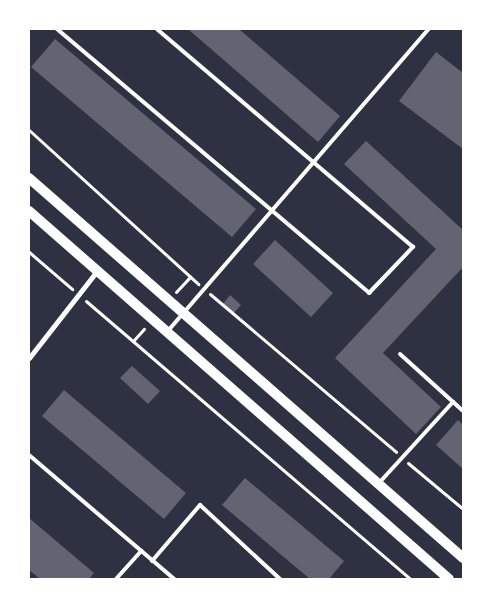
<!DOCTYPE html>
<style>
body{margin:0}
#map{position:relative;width:492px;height:608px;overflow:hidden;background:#2d3142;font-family:Montserrat,sans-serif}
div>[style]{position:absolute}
.building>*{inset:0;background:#626471}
.path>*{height:3px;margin:-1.5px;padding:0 1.5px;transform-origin:1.5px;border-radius:1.5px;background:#fff}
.service>*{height:4px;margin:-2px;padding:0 2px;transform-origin:2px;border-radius:2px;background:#fff}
.minor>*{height:5px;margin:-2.5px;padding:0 2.5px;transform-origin:2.5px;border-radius:2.5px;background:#fff}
.secondary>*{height:10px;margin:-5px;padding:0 5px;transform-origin:5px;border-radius:5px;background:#fff}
span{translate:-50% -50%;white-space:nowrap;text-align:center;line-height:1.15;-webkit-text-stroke:4.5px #fff;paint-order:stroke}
.frame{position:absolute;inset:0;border:30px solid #fff;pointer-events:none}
</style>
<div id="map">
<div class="building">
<i style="clip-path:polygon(188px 29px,239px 29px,340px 116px,318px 142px)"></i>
<i style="clip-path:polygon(55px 39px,256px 209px,232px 237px,31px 67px)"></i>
<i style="clip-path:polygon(436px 52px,463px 73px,463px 149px,399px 101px)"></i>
<i style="clip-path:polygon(366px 141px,463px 230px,463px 267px,383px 353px,441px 407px,416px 434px,335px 358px,436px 249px,344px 164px)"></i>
<i style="clip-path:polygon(275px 240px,333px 293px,311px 317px,253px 264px)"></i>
<i style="clip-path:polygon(230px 295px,241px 305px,234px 313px,223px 304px)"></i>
<i style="clip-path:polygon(132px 366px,160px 391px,148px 404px,120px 378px)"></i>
<i style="clip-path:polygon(64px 390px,186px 493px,164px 519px,42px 416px)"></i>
<i style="clip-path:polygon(458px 420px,463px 425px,463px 469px,436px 445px)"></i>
<i style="clip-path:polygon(245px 478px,344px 561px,329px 579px,310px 579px,222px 505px)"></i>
<i style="clip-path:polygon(29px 518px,94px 573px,89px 579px,40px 579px,29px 570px)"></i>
</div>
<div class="path">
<i style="left:29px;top:130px;width:229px;rotate:42.3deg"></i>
<i style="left:29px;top:252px;width:57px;rotate:40.7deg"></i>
<i style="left:176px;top:292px;width:21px;rotate:-47deg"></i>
<i style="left:210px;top:294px;width:244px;rotate:40.3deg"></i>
<i style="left:86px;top:301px;width:427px;rotate:40.6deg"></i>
<i style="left:134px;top:340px;width:15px;rotate:-48deg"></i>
<i style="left:408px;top:463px;width:72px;rotate:39.9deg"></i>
</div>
<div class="service">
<i style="left:57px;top:29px;width:409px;rotate:40.2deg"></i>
<i style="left:369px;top:293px;width:64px;rotate:-46.3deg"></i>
<i style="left:413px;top:247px;width:336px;rotate:-139.6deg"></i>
<i style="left:167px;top:332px;width:401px;rotate:-49.2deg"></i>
<i style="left:400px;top:354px;width:85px;rotate:42.1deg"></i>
<i style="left:29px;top:455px;width:191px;rotate:40.5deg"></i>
<i style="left:379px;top:483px;width:110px;rotate:-47.6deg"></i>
<i style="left:152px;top:561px;width:74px;rotate:-49.4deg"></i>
<i style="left:200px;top:505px;width:109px;rotate:42.8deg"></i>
<i style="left:116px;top:579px;width:38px;rotate:-48deg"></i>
</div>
<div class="minor">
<i style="left:29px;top:358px;width:110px;rotate:-52deg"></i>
</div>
<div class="secondary">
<i style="left:29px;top:178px;width:577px;rotate:41.2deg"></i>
<i style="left:29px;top:211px;width:558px;rotate:41.22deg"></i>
</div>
<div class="frame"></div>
</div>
